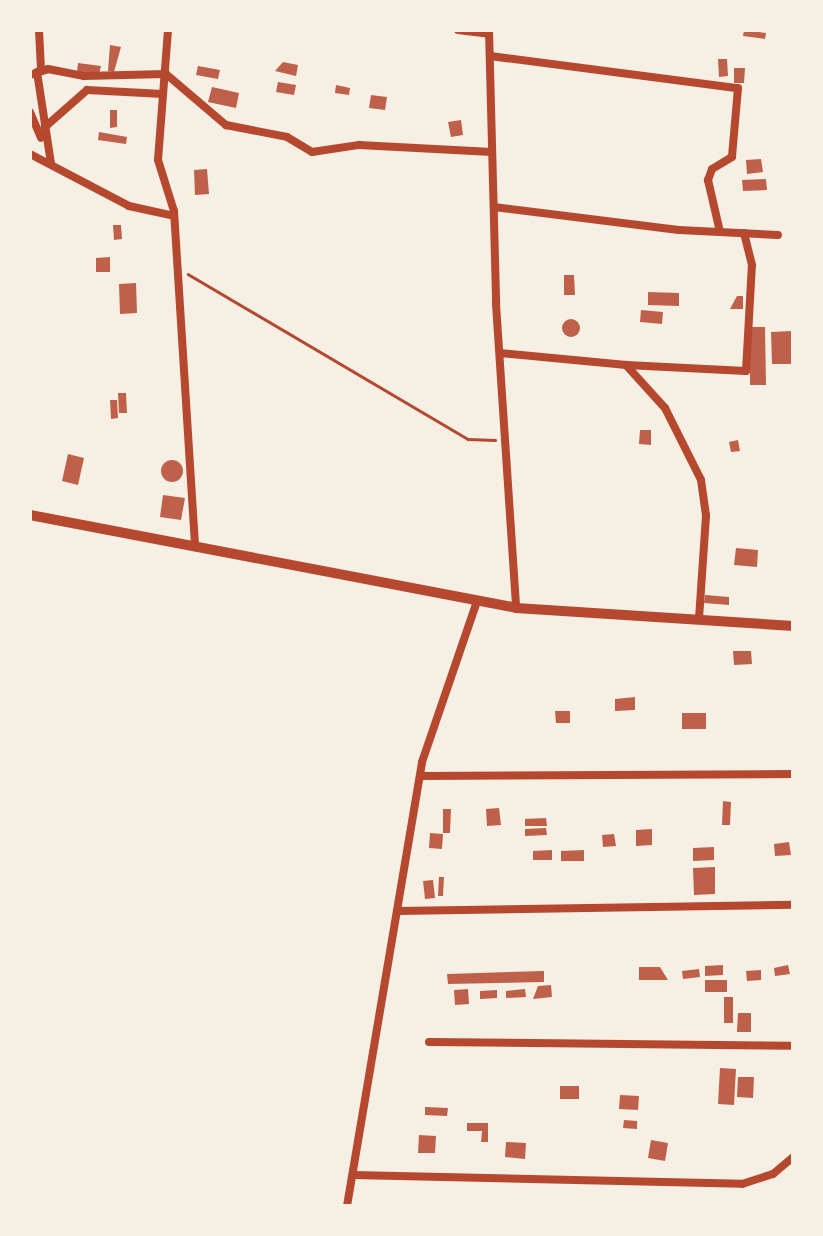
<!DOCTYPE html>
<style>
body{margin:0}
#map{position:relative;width:823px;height:1236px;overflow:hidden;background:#f6efe4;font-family:Helvetica,sans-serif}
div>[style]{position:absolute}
.building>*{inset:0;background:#bf614a}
.round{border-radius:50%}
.path>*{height:2.5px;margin:-1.25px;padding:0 1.25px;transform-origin:1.25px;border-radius:1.25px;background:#b5482f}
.minor>*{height:8px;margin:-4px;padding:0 4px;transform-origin:4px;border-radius:4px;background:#b5482f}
.secondary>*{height:10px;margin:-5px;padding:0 5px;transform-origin:5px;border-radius:5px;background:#b5482f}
span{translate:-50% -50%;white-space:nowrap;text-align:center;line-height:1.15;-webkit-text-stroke:8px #f6efe4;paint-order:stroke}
.frame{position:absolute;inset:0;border:32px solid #f6efe4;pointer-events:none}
</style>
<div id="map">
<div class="building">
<i style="clip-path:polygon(744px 30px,766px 33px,765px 39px,743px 36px)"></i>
<i style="clip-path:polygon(110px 45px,121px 47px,114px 72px,108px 71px)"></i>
<i style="clip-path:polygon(718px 59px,727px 59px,728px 76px,719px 77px)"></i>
<i style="clip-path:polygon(283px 62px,298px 65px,296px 76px,275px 71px)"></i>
<i style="clip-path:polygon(78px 63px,101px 66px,99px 74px,77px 72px)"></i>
<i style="clip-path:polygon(198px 66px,220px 70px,218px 79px,196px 75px)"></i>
<i style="clip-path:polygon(734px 68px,745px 68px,744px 83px,734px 83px)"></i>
<i style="clip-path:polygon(278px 82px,296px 85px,294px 95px,276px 92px)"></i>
<i style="clip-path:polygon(336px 85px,350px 88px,349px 95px,335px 93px)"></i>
<i style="clip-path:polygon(212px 87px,239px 93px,236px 108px,208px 102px)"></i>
<i style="clip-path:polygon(371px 95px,387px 97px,385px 110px,369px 108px)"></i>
<i style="clip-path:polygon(110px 110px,117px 110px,117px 127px,110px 128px)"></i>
<i style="clip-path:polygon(461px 120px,463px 135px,451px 137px,448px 122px)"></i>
<i style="clip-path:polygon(99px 132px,127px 137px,126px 144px,98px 140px)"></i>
<i style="clip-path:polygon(761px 159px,763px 172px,747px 174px,746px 160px)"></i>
<i style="clip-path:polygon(207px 169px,209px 194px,195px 195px,194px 170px)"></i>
<i style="clip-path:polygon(766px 179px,767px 190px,743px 191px,742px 180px)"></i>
<i style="clip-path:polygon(113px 225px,121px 225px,122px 239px,114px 240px)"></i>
<i style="clip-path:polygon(110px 257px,110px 272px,96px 272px,96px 258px)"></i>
<i style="clip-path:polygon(564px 275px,574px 275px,575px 295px,564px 295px)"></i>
<i style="clip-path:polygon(136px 283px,137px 313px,120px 314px,119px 284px)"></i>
<i style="clip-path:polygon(648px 292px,679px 293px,679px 306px,648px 305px)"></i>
<i style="clip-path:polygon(737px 296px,743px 296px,743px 309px,730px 309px)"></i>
<i style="clip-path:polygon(641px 310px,663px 312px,662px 324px,640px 322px)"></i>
<i class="round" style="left:562px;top:319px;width:18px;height:18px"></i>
<i style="clip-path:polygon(750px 327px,765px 327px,766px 385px,750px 385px)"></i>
<i style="clip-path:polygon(792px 331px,793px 364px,772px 364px,771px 332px)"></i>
<i style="clip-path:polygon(118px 393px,126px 393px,127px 413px,119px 413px)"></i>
<i style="clip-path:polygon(110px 400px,117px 400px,118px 418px,111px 419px)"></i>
<i style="clip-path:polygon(640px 430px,651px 430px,651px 445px,639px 444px)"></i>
<i style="clip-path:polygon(738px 440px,740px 451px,731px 452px,729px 442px)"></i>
<i style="clip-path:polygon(68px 454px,84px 458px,78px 485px,62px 481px)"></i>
<i class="round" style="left:161px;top:460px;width:22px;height:22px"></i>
<i style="clip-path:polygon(163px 495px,185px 498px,181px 520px,160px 517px)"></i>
<i style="clip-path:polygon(736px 548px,758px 550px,757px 567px,734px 565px)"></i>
<i style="clip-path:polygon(705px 595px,729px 597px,729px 605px,704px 603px)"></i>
<i style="clip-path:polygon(733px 651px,751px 651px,752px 664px,734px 665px)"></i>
<i style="clip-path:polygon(635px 697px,635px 710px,615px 711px,615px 699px)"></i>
<i style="clip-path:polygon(555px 711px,570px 711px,570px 723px,556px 723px)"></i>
<i style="clip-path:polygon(682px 713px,706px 713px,706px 729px,682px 729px)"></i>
<i style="clip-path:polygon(723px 801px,731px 802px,730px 825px,722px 825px)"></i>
<i style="clip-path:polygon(499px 808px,501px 825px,487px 826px,486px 809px)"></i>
<i style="clip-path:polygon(443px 809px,451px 809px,450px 833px,443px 833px)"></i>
<i style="clip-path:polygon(546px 818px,547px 826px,525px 826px,525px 819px)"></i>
<i style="clip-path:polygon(546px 828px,547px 835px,525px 836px,525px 829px)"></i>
<i style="clip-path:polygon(652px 829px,652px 845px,636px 846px,636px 830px)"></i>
<i style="clip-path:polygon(430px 833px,443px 834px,442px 849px,429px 848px)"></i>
<i style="clip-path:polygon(614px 834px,616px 846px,603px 847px,602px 835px)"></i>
<i style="clip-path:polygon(789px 842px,791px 855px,775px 856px,774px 844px)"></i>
<i style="clip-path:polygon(714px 847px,714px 860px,693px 861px,693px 848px)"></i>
<i style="clip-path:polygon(552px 850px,552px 860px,533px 860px,533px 851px)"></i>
<i style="clip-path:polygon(584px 850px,584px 861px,561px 861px,561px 851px)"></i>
<i style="clip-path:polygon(715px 867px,715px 894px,694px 895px,693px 868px)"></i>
<i style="clip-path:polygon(439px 877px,444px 877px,443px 896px,438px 896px)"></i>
<i style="clip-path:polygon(433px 880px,435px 898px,425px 899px,423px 881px)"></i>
<i style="clip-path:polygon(723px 965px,723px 975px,705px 976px,705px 966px)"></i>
<i style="clip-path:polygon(788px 965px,790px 974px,775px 976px,774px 968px)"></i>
<i style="clip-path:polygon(639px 967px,660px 967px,668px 980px,639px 980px)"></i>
<i style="clip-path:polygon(699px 969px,700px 977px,683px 979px,682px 971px)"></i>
<i style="clip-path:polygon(761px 970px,761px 980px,747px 981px,746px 971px)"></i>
<i style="clip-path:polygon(544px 971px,544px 982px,448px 984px,447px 974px)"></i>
<i style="clip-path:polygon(705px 980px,727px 980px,727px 992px,705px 992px)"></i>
<i style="clip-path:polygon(551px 985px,552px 997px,533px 999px,538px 986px)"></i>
<i style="clip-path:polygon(468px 989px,469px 1004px,455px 1005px,454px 990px)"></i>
<i style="clip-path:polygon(525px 989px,526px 997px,506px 998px,506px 991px)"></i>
<i style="clip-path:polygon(497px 990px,497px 998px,480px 999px,480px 991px)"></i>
<i style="clip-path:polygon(724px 997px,733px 997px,733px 1023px,724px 1023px)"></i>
<i style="clip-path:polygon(738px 1013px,751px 1013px,751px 1032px,737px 1032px)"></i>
<i style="clip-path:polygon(720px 1068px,736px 1069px,734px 1105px,718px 1104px)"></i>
<i style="clip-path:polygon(738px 1077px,754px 1077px,753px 1098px,737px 1097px)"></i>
<i style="clip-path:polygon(560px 1086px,579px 1086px,579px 1099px,560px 1099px)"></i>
<i style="clip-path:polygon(620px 1095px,639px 1096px,638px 1110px,619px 1109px)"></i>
<i style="clip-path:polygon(425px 1107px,448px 1108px,447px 1116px,425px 1115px)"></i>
<i style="clip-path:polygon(624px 1120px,637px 1121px,637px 1129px,623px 1128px)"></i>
<i style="clip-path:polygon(467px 1123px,488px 1123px,488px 1142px,481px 1142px,482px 1131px,467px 1131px)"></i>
<i style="clip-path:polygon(419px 1135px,436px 1136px,435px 1153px,418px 1153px)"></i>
<i style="clip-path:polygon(651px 1140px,668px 1143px,665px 1161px,648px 1158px)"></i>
<i style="clip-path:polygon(506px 1142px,526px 1143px,525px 1159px,505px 1157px)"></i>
</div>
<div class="path">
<i style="left:188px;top:274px;width:325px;rotate:30.5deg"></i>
<i style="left:468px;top:439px;width:27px;rotate:2deg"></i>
</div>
<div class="minor">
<i style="left:39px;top:30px;width:40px;rotate:87.1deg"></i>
<i style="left:168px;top:30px;width:130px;rotate:94.4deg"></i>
<i style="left:158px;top:160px;width:53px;rotate:72.6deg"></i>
<i style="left:174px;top:211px;width:337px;rotate:86.4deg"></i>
<i style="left:458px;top:30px;width:31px;rotate:7deg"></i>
<i style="left:489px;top:30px;width:274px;rotate:88.5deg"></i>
<i style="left:496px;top:304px;width:305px;rotate:86.2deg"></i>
<i style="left:490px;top:56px;width:250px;rotate:7.4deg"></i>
<i style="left:738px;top:88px;width:69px;rotate:95deg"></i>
<i style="left:732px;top:157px;width:23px;rotate:149deg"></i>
<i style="left:712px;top:169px;width:12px;rotate:110deg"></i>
<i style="left:708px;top:180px;width:53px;rotate:77deg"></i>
<i style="left:37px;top:72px;width:93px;rotate:81.3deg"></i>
<i style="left:30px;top:75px;width:19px;rotate:-18deg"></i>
<i style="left:48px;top:69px;width:37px;rotate:11deg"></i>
<i style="left:84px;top:76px;width:82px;rotate:-1.4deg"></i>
<i style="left:166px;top:74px;width:79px;rotate:40.4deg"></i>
<i style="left:226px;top:125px;width:62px;rotate:11.1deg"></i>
<i style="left:287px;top:137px;width:29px;rotate:31deg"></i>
<i style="left:312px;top:152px;width:48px;rotate:-8.5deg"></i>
<i style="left:359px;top:145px;width:133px;rotate:3deg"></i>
<i style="left:30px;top:112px;width:28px;rotate:67deg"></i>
<i style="left:45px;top:127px;width:56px;rotate:-41.4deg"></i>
<i style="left:87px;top:90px;width:76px;rotate:3deg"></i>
<i style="left:30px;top:154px;width:112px;rotate:27.7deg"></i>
<i style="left:129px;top:206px;width:46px;rotate:12.5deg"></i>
<i style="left:494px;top:207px;width:186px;rotate:7.1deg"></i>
<i style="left:679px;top:230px;width:99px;rotate:2.9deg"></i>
<i style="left:500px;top:353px;width:127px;rotate:5.4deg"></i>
<i style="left:626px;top:365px;width:58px;rotate:47.8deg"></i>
<i style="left:665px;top:408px;width:80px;rotate:63.4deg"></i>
<i style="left:701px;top:480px;width:36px;rotate:82deg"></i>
<i style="left:706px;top:516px;width:104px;rotate:93.9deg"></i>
<i style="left:626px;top:365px;width:120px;rotate:2.9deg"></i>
<i style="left:746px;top:371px;width:106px;rotate:-86.8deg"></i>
<i style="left:752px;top:265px;width:33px;rotate:-104deg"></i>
<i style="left:420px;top:776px;width:373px;rotate:-0.3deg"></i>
<i style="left:397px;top:911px;width:396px;rotate:-0.9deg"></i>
<i style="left:429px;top:1042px;width:364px;rotate:0.6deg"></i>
<i style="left:353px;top:1175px;width:389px;rotate:1.3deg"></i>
<i style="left:742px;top:1184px;width:33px;rotate:-18deg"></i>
<i style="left:773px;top:1174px;width:26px;rotate:-40deg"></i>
<i style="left:347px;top:1206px;width:450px;rotate:-80.4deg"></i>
<i style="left:422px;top:762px;width:170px;rotate:-71.1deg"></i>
</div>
<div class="secondary">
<i style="left:30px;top:515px;width:495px;rotate:10.8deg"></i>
<i style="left:516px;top:608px;width:278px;rotate:3.7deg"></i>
</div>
<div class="frame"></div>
</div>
